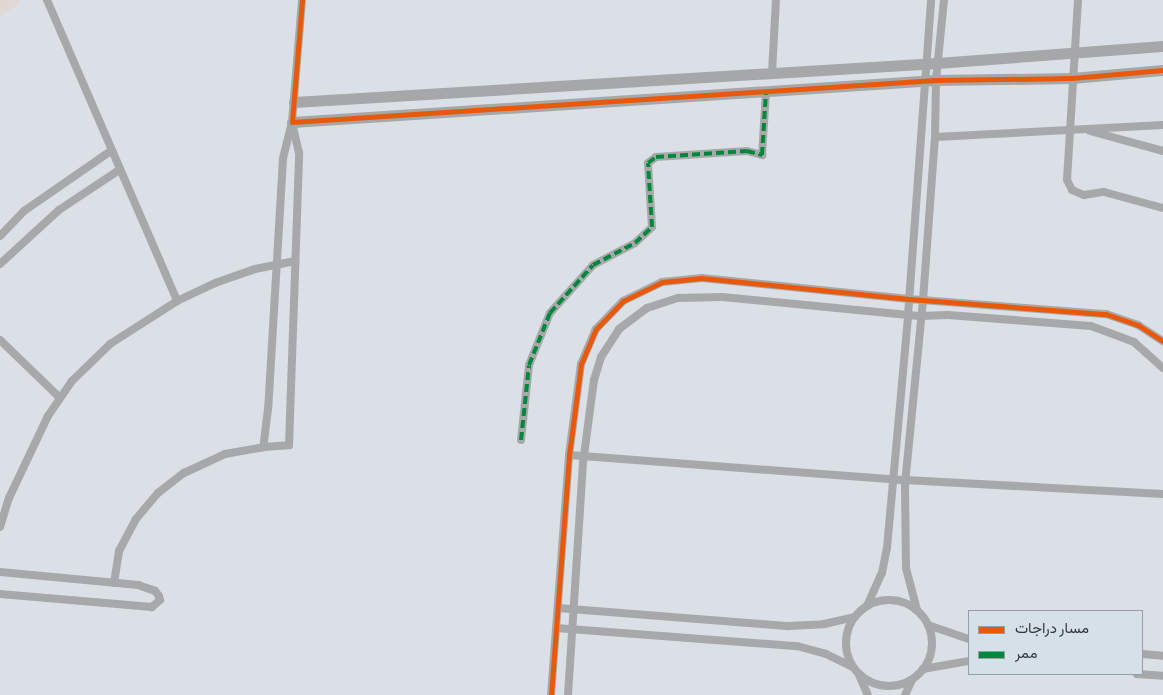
<!DOCTYPE html>
<meta charset="utf-8">
<style>
body{margin:0}
#map{position:relative;width:1163px;height:695px;overflow:hidden;background:#dae0e5;font-family:"Alegreya Sans",Vazirmatn,sans-serif}
div>[style]{position:absolute}
.education>*{inset:0;background:#e1d7d3}
.street>*{height:8px;margin:-4px;padding:0 4px;transform-origin:4px;border-radius:4px;background:#a7a8a9}
.street>.ring{margin:-4px;padding:0;box-sizing:content-box;background:none;border:8px solid #a7a8a9;border-radius:50%}
.secondary>*{height:11px;margin:-5.5px;padding:0 5.5px;transform-origin:5.5px;border-radius:5.5px;background:#a6a7a9}
.quiet>*{height:4px;margin-top:-2px;transform-origin:0;background:repeating-linear-gradient(90deg,#00873e 0 8px,transparent 0 12px)}
.cycleway>*{height:5px;margin:-2.5px;padding:0 2.5px;transform-origin:2.5px;border-radius:2.5px;background:#e8590c}
span{translate:-50% -50%;white-space:nowrap;text-align:center;line-height:1.15;-webkit-text-stroke:5px #d6e0e9;paint-order:stroke}
.legend{position:absolute;left:968px;top:610px;width:175px;height:65px;box-sizing:border-box;background:#d6e0e9;border:1px solid #969da4;margin:0;padding:6px 9px;list-style:none;font-size:15px;color:#35393c}
.legend li{display:flex;align-items:center;gap:10px;height:25px}
.legend b{width:25px;border:1px solid #969da4}
</style>
<div id="map">
<div class="education">
<i style="clip-path:polygon(0 0,19px 0,17px 5px,0 16px)"></i>
</div>
<div class="street">
<i style="left:47px;top:0;width:328px;rotate:66.6deg"></i>
<i style="left:1078px;top:0;width:180px;rotate:93.5deg"></i>
<i style="left:1067px;top:180px;width:11px;rotate:63deg"></i>
<i style="left:1072px;top:190px;width:13px;rotate:23deg"></i>
<i style="left:1084px;top:195px;width:20px;rotate:-9deg"></i>
<i style="left:1104px;top:192px;width:61px;rotate:15.2deg"></i>
<i style="left:772px;top:73px;width:73px;rotate:-86.9deg"></i>
<i style="left:292px;top:122px;width:122px;rotate:-85.3deg"></i>
<i style="left:1090px;top:131px;width:76px;rotate:15.3deg"></i>
<i style="left:935px;top:137px;width:228px;rotate:-3deg"></i>
<i style="left:0;top:236px;width:35px;rotate:-46deg"></i>
<i style="left:24px;top:211px;width:107px;rotate:-34.7deg"></i>
<i style="left:0;top:264px;width:80px;rotate:-42.5deg"></i>
<i style="left:59px;top:210px;width:72px;rotate:-33.7deg"></i>
<i style="left:0;top:340px;width:83px;rotate:44deg"></i>
<i style="left:521px;top:440px;width:75px;rotate:-83.9deg"></i>
<i style="left:529px;top:365px;width:56px;rotate:-68deg"></i>
<i style="left:550px;top:313px;width:64px;rotate:-48.1deg"></i>
<i style="left:593px;top:265px;width:47px;rotate:-27.6deg"></i>
<i style="left:635px;top:243px;width:23px;rotate:-43deg"></i>
<i style="left:652px;top:227px;width:64px;rotate:-93.6deg"></i>
<i style="left:648px;top:163px;width:10px;rotate:-37deg"></i>
<i style="left:656px;top:157px;width:91px;rotate:-3.8deg"></i>
<i style="left:747px;top:151px;width:16px;rotate:15deg"></i>
<i style="left:762px;top:155px;width:64px;rotate:-86.4deg"></i>
<i style="left:569px;top:455px;width:337px;rotate:4.3deg"></i>
<i style="left:905px;top:480px;width:258px;rotate:3.1deg"></i>
<i style="left:0;top:527px;width:30px;rotate:-73deg"></i>
<i style="left:9px;top:498px;width:91px;rotate:-64.6deg"></i>
<i style="left:48px;top:416px;width:42px;rotate:-55.6deg"></i>
<i style="left:72px;top:381px;width:53px;rotate:-44.2deg"></i>
<i style="left:110px;top:344px;width:80px;rotate:-32.7deg"></i>
<i style="left:177px;top:301px;width:42px;rotate:-25.3deg"></i>
<i style="left:215px;top:283px;width:42px;rotate:-19.3deg"></i>
<i style="left:255px;top:269px;width:41px;rotate:-11.3deg"></i>
<i style="left:0;top:572px;width:139px;rotate:5.4deg"></i>
<i style="left:138px;top:585px;width:18px;rotate:19deg"></i>
<i style="left:155px;top:591px;width:6px;rotate:51deg"></i>
<i style="left:159px;top:596px;width:4px;rotate:76deg"></i>
<i style="left:160px;top:600px;width:11px;rotate:139deg"></i>
<i style="left:152px;top:607px;width:153px;rotate:-175.1deg"></i>
<i style="left:114px;top:583px;width:32px;rotate:-81deg"></i>
<i style="left:119px;top:551px;width:36px;rotate:-62deg"></i>
<i style="left:136px;top:519px;width:34px;rotate:-50deg"></i>
<i style="left:158px;top:493px;width:33px;rotate:-38deg"></i>
<i style="left:184px;top:473px;width:45px;rotate:-24.9deg"></i>
<i style="left:225px;top:454px;width:39px;rotate:-10deg"></i>
<i style="left:263px;top:447px;width:26px;rotate:-4deg"></i>
<i style="left:289px;top:445px;width:292px;rotate:-88deg"></i>
<i style="left:299px;top:153px;width:32px;rotate:-103deg"></i>
<i style="left:292px;top:122px;width:38px;rotate:104deg"></i>
<i style="left:283px;top:159px;width:250px;rotate:93.4deg"></i>
<i style="left:268px;top:409px;width:38px;rotate:97deg"></i>
<i class="ring" style="left:846px;top:600px;width:78px;height:78px"></i>
<i style="left:867px;top:606px;width:36px;rotate:-66deg"></i>
<i style="left:882px;top:573px;width:25px;rotate:-79deg"></i>
<i style="left:887px;top:548px;width:234px;rotate:-84.8deg"></i>
<i style="left:908px;top:315px;width:316px;rotate:-85.8deg"></i>
<i style="left:558px;top:608px;width:232px;rotate:4.5deg"></i>
<i style="left:789px;top:626px;width:35px;rotate:-3deg"></i>
<i style="left:824px;top:624px;width:31px;rotate:-13deg"></i>
<i style="left:917px;top:610px;width:43px;rotate:-104.7deg"></i>
<i style="left:906px;top:568px;width:84px;rotate:-90.7deg"></i>
<i style="left:905px;top:484px;width:185px;rotate:-84.4deg"></i>
<i style="left:923px;top:300px;width:163px;rotate:-85.8deg"></i>
<i style="left:935px;top:137px;width:57px;rotate:-89deg"></i>
<i style="left:936px;top:80px;width:80px;rotate:-84.3deg"></i>
<i style="left:928px;top:625px;width:43px;rotate:18.9deg"></i>
<i style="left:556px;top:628px;width:242px;rotate:4.3deg"></i>
<i style="left:797px;top:646px;width:30px;rotate:15deg"></i>
<i style="left:826px;top:654px;width:30px;rotate:26deg"></i>
<i style="left:1142px;top:654px;width:21px;rotate:5deg"></i>
<i style="left:923px;top:669px;width:47px;rotate:-9.9deg"></i>
<i style="left:1137px;top:674px;width:26px;rotate:4deg"></i>
<i style="left:859px;top:675px;width:22px;rotate:66deg"></i>
<i style="left:551px;top:695px;width:241px;rotate:-85.7deg"></i>
<i style="left:569px;top:455px;width:92px;rotate:-82.5deg"></i>
<i style="left:581px;top:364px;width:38px;rotate:-67deg"></i>
<i style="left:596px;top:329px;width:39px;rotate:-46deg"></i>
<i style="left:623px;top:301px;width:43px;rotate:-26deg"></i>
<i style="left:662px;top:282px;width:40px;rotate:-5.7deg"></i>
<i style="left:702px;top:278px;width:208px;rotate:5.8deg"></i>
<i style="left:909px;top:299px;width:198px;rotate:4.4deg"></i>
<i style="left:1106px;top:314px;width:34px;rotate:19deg"></i>
<i style="left:1138px;top:325px;width:30px;rotate:33deg"></i>
<i style="left:568px;top:695px;width:232px;rotate:-86.3deg"></i>
<i style="left:583px;top:463px;width:84px;rotate:-82.5deg"></i>
<i style="left:594px;top:380px;width:24px;rotate:-73deg"></i>
<i style="left:601px;top:357px;width:33px;rotate:-57deg"></i>
<i style="left:619px;top:329px;width:35px;rotate:-37deg"></i>
<i style="left:647px;top:308px;width:33px;rotate:-18deg"></i>
<i style="left:678px;top:298px;width:44px;rotate:-1.3deg"></i>
<i style="left:722px;top:297px;width:200px;rotate:5.5deg"></i>
<i style="left:921px;top:316px;width:27px;rotate:-2deg"></i>
<i style="left:948px;top:315px;width:143px;rotate:4.4deg"></i>
<i style="left:1091px;top:326px;width:46px;rotate:20.4deg"></i>
<i style="left:1134px;top:342px;width:39px;rotate:42deg"></i>
<i style="left:905px;top:695px;width:17px;rotate:-65deg"></i>
</div>
<div class="secondary">
<i style="left:294px;top:102px;width:644px;rotate:-3.47deg"></i>
<i style="left:937px;top:63px;width:227px;rotate:-4.3deg"></i>
<i style="left:292px;top:122px;width:645px;rotate:-3.73deg"></i>
<i style="left:936px;top:80px;width:136px;rotate:-0.8deg"></i>
<i style="left:1072px;top:78px;width:91px;rotate:-5deg"></i>
</div>
<div class="quiet">
<i style="left:521px;top:440px;width:75px;rotate:-83.9deg"></i>
<i style="left:529px;top:365px;width:56px;rotate:-68deg"></i>
<i style="left:550px;top:313px;width:64px;rotate:-48.1deg"></i>
<i style="left:593px;top:265px;width:47px;rotate:-27.6deg"></i>
<i style="left:635px;top:243px;width:23px;rotate:-43deg"></i>
<i style="left:652px;top:227px;width:64px;rotate:-93.6deg"></i>
<i style="left:648px;top:163px;width:10px;rotate:-37deg"></i>
<i style="left:656px;top:157px;width:91px;rotate:-3.8deg"></i>
<i style="left:747px;top:151px;width:16px;rotate:15deg"></i>
<i style="left:762px;top:155px;width:64px;rotate:-86.4deg"></i>
</div>
<div class="cycleway">
<i style="left:302px;top:0;width:122px;rotate:94.7deg"></i>
<i style="left:292px;top:122px;width:645px;rotate:-3.73deg"></i>
<i style="left:936px;top:80px;width:136px;rotate:-0.8deg"></i>
<i style="left:1072px;top:78px;width:91px;rotate:-5deg"></i>
<i style="left:551px;top:695px;width:241px;rotate:-85.7deg"></i>
<i style="left:569px;top:455px;width:92px;rotate:-82.5deg"></i>
<i style="left:581px;top:364px;width:38px;rotate:-67deg"></i>
<i style="left:596px;top:329px;width:39px;rotate:-46deg"></i>
<i style="left:623px;top:301px;width:43px;rotate:-26deg"></i>
<i style="left:662px;top:282px;width:40px;rotate:-5.7deg"></i>
<i style="left:702px;top:278px;width:208px;rotate:5.8deg"></i>
<i style="left:909px;top:299px;width:198px;rotate:4.4deg"></i>
<i style="left:1106px;top:314px;width:34px;rotate:19deg"></i>
<i style="left:1138px;top:325px;width:30px;rotate:33deg"></i>
</div>
<ul class="legend">
<li><b style="height:6px;background:#e8590c"></b>مسار دراجات</li>
<li><b style="height:6px;background:#00873e"></b>ممر</li>
</ul>
</div>
